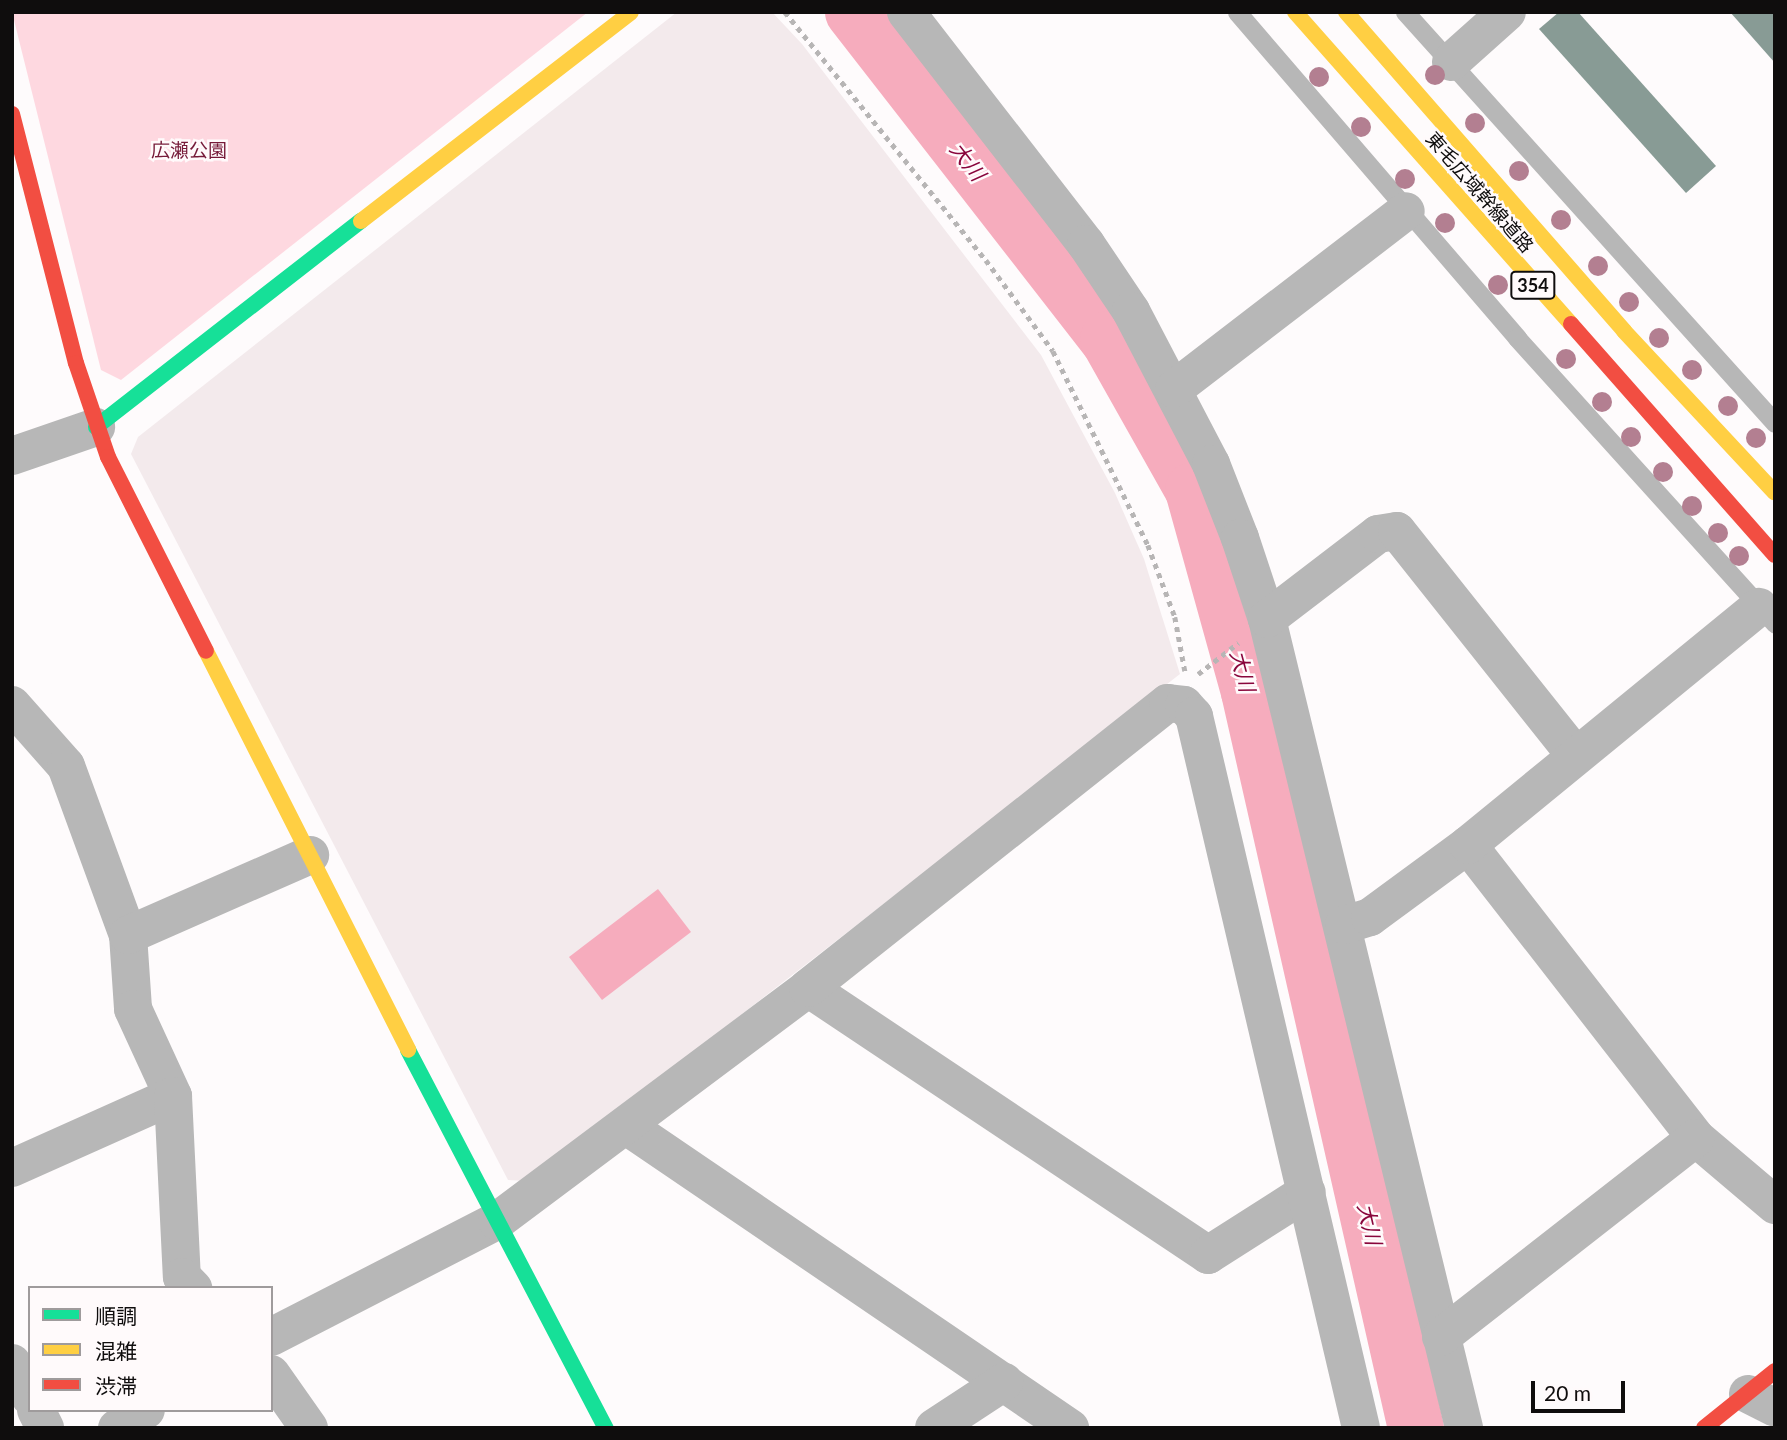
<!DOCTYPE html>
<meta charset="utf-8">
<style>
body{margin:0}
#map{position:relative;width:1787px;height:1440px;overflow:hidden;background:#fefbfc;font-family:Lato,"Noto Sans JP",sans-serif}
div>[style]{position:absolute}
.built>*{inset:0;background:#f3eaec}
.green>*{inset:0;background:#fed8e0}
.water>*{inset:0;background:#f6acbd}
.river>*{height:56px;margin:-28px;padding:0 28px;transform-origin:28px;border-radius:28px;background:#f6acbd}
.building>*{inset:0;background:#889b95}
.path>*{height:4.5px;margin-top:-2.25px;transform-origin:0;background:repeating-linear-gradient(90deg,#b7b5b5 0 5px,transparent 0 10px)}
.lane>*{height:19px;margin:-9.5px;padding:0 9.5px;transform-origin:9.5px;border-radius:9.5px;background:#b7b7b7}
.street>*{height:38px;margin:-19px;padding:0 19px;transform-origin:19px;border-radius:19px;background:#b7b7b7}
.fast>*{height:16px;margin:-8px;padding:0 8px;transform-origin:8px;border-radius:8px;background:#16e098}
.slow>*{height:16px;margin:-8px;padding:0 8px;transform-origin:8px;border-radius:8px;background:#ffcf43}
.jam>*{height:16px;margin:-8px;padding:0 8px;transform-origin:8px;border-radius:8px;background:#f24e42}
.trees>*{width:20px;height:20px;margin:-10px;border-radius:50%;background:#b37f91}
span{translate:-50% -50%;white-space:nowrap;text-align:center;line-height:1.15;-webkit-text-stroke:5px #fffafb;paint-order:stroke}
.shield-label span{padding:2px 5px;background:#fffafb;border:2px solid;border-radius:5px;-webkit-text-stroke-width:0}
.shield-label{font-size:18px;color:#0f0d0d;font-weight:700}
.park-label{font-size:19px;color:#761a39}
.street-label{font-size:19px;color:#0f0d0d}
.water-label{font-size:21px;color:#89063c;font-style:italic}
.frame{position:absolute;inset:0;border:14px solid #0f0d0d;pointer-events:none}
.legend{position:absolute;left:28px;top:1286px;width:245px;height:126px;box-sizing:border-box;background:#fffafb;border:2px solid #9f9b9c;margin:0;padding:9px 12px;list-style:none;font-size:21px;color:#0f0d0d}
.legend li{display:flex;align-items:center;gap:14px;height:35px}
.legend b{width:35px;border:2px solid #9f9b9c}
.scale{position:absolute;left:1531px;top:1381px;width:94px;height:32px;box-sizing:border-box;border:4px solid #0f0d0d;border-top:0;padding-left:9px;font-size:21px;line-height:24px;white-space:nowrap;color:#0f0d0d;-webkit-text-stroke:5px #fffafb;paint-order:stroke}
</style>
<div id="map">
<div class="built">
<i style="clip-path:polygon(677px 12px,772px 12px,802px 44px,1041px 355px,1115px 493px,1144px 559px,1180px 674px,527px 1181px,508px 1180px,131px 454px,138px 437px)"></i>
</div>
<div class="green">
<i style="clip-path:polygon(12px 12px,588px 12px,121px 380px,101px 370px)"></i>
</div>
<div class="water">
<i style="clip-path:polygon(658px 889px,691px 932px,602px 1000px,569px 957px)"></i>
</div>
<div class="river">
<i style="left:853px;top:12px;width:415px;rotate:52.1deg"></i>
<i style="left:1108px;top:339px;width:173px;rotate:60.6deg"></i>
<i style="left:1193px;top:490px;width:210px;rotate:74.5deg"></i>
<i style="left:1249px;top:692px;width:755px;rotate:77.22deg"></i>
</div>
<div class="building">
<i style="clip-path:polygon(1559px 12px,1578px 12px,1716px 166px,1686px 193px,1539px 29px)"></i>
<i style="clip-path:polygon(1730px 12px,1775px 12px,1775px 63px)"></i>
</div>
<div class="path">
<i style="left:785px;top:12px;width:319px;rotate:51deg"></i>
<i style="left:986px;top:260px;width:113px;rotate:53.6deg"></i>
<i style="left:1053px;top:351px;width:216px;rotate:63.9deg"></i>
<i style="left:1148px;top:545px;width:77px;rotate:69.4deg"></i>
<i style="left:1175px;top:617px;width:55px;rotate:79.5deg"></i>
<i style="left:1198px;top:674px;width:51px;rotate:-37.8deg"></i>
</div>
<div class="lane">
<i style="left:1237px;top:12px;width:430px;rotate:49.3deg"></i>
<i style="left:1517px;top:338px;width:385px;rotate:47.9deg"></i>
<i style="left:1405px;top:12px;width:553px;rotate:48.01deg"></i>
</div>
<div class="street">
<i style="left:906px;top:12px;width:294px;rotate:52.2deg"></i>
<i style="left:1086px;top:244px;width:81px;rotate:56.1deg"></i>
<i style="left:1131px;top:311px;width:173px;rotate:62.4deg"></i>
<i style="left:1211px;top:464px;width:79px;rotate:68.6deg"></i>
<i style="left:1240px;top:538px;width:85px;rotate:71.6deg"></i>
<i style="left:1267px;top:619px;width:833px;rotate:76.31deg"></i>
<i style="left:1451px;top:62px;width:75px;rotate:-41.8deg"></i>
<i style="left:1174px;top:389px;width:292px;rotate:-37.5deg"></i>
<i style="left:12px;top:456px;width:89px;rotate:-19deg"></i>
<i style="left:1267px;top:619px;width:140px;rotate:-37.4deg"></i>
<i style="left:1378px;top:534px;width:19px;rotate:-9deg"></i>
<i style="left:1397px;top:531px;width:286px;rotate:51.5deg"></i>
<i style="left:12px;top:705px;width:81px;rotate:48.5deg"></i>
<i style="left:66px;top:766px;width:180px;rotate:69.9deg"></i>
<i style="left:128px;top:935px;width:74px;rotate:86.1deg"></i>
<i style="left:133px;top:1009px;width:96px;rotate:65.3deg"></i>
<i style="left:1468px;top:845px;width:371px;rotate:52.1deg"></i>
<i style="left:1696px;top:1138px;width:104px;rotate:40.3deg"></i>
<i style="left:1344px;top:925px;width:27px;rotate:-17deg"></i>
<i style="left:1370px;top:917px;width:122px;rotate:-36.3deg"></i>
<i style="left:1468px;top:845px;width:376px;rotate:-39.3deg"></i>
<i style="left:128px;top:935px;width:199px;rotate:-23.7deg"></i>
<i style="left:808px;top:988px;width:481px;rotate:33.7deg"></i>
<i style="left:1208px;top:1255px;width:117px;rotate:-32.5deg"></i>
<i style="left:628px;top:1127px;width:535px;rotate:34.25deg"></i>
<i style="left:12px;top:1168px;width:176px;rotate:-24.1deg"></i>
<i style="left:173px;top:1096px;width:181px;rotate:87.2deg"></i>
<i style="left:182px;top:1277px;width:16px;rotate:45deg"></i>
<i style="left:271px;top:1337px;width:254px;rotate:-27.2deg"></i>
<i style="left:497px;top:1221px;width:389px;rotate:-36.8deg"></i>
<i style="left:808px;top:988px;width:459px;rotate:-38.4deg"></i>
<i style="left:1168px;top:703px;width:16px;rotate:7deg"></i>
<i style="left:1184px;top:705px;width:15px;rotate:48deg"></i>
<i style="left:1194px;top:716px;width:731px;rotate:76.8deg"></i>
<i style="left:1441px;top:1337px;width:323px;rotate:-38deg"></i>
<i style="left:12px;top:1363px;width:38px;rotate:62deg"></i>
<i style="left:271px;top:1374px;width:66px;rotate:54.9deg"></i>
<i style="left:1748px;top:1394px;width:30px;rotate:27deg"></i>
<i style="left:36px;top:1410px;width:20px;rotate:63deg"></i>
<i style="left:117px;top:1428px;width:34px;rotate:-32deg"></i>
<i style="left:934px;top:1428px;width:84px;rotate:-33.3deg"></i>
</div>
<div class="fast">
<i style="left:96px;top:427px;width:336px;rotate:-37.9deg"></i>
<i style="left:408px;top:1050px;width:427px;rotate:62.4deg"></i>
</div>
<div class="slow">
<i style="left:1295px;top:12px;width:417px;rotate:48.5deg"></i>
<i style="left:1346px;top:12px;width:423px;rotate:48.9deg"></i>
<i style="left:1624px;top:331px;width:221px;rotate:47deg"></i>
<i style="left:361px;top:221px;width:341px;rotate:-37.7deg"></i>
<i style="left:206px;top:651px;width:447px;rotate:63.1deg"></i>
</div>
<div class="jam">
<i style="left:12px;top:114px;width:257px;rotate:75.6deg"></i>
<i style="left:76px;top:363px;width:99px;rotate:71.2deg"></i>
<i style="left:108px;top:457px;width:217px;rotate:63.2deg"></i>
<i style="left:1571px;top:324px;width:308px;rotate:48.6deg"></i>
<i style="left:1704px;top:1428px;width:91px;rotate:-38.8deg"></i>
</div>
<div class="trees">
<i style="left:1435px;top:75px"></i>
<i style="left:1319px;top:77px"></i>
<i style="left:1475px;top:123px"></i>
<i style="left:1361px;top:127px"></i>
<i style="left:1519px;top:171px"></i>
<i style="left:1405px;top:179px"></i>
<i style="left:1561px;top:220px"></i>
<i style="left:1445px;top:223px"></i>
<i style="left:1598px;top:266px"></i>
<i style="left:1498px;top:285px"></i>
<i style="left:1629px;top:302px"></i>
<i style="left:1659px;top:338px"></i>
<i style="left:1566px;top:359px"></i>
<i style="left:1692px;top:370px"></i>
<i style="left:1602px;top:402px"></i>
<i style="left:1728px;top:406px"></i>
<i style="left:1631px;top:437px"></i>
<i style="left:1756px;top:438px"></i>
<i style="left:1663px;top:472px"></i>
<i style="left:1692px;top:506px"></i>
<i style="left:1718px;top:533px"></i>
<i style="left:1739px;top:556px"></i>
</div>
<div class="shield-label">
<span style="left:1533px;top:285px">354</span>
</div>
<div class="park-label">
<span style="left:189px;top:150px">広瀬公園</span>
</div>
<div class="street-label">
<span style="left:1480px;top:192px;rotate:49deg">東毛広域幹線道路</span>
</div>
<div class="water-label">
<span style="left:968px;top:161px;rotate:52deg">大川</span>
<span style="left:1243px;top:671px;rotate:75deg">大川</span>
<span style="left:1370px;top:1224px;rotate:77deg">大川</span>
</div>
<div class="frame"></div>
<ul class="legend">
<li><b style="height:9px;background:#16e098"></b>順調</li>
<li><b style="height:9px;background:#ffcf43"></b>混雑</li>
<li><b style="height:9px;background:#f24e42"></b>渋滞</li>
</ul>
<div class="scale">20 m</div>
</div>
